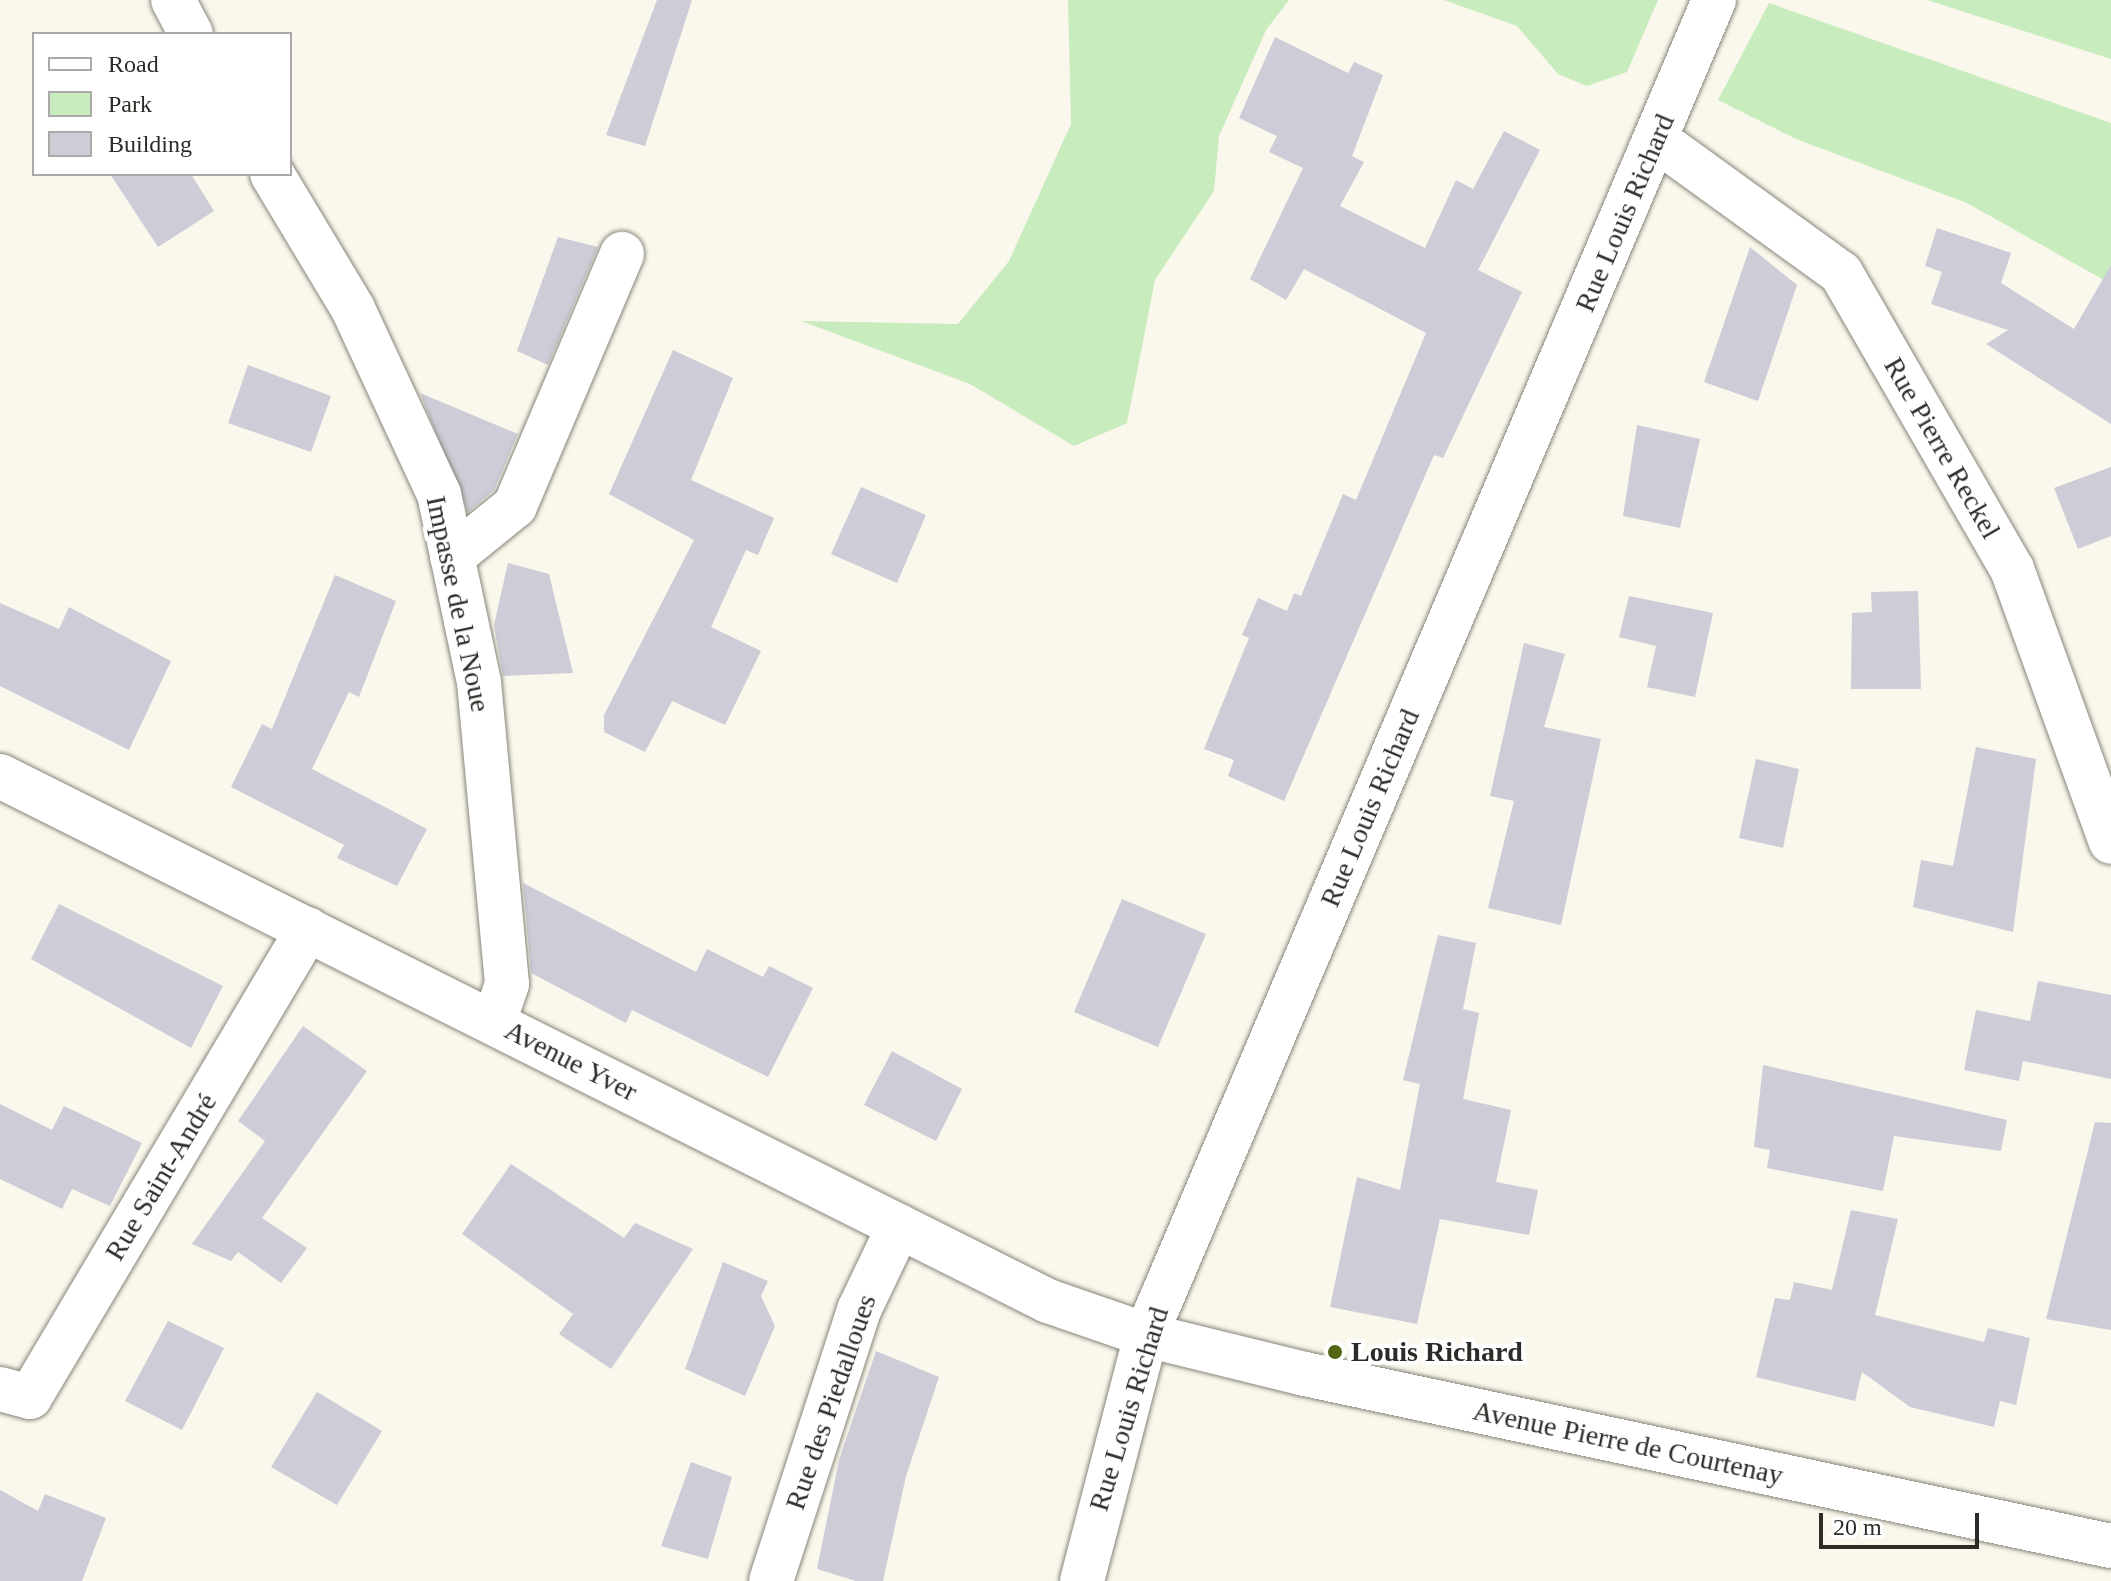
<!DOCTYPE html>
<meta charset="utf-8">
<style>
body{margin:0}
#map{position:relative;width:2111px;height:1581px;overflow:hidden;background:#faf7ec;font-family:"Times New Roman",serif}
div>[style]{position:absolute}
.green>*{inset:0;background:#c8ecbd}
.building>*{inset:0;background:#cdccd7}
.roads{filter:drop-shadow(0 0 2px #87847a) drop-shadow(0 0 2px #87847a)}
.minor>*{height:44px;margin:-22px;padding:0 22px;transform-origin:22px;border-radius:22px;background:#fff}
.major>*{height:44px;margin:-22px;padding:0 22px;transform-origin:22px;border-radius:22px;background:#fff}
.dots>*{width:22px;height:22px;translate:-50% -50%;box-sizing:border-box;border:4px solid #fff;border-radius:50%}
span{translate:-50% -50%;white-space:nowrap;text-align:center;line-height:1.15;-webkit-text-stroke:8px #fff;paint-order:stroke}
.street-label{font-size:28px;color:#2d2b27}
.poi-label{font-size:28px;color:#2d2b27;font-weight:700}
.left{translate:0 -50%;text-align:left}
.legend{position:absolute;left:32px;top:32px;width:260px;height:144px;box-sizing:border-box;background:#fff;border:2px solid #abaaa9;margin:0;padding:10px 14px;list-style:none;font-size:24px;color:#2d2b27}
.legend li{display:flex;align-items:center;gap:16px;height:40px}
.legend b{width:40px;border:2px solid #abaaa9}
.scale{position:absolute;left:1819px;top:1513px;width:160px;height:36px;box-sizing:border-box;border:4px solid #2d2b27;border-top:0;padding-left:10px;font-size:24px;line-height:28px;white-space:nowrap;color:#2d2b27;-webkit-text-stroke:6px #fff;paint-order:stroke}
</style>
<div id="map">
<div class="green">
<i style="clip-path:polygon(1068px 0,1289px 0,1266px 30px,1219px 136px,1214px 191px,1155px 280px,1127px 423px,1074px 446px,970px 384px,801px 321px,958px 324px,1009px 261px,1071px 124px)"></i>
<i style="clip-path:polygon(1444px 0,1658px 0,1627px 72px,1587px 86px,1558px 74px,1517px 26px)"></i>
<i style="clip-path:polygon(1927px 0,2111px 0,2111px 59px)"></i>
<i style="clip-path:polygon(1769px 3px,2111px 123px,2111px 284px,1967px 203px,1796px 139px,1718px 100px)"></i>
</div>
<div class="building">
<i style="clip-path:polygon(657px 0,692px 0,645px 146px,606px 135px)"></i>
<i style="clip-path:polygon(1275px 37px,1348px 73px,1354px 62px,1383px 75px,1352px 156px,1364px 162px,1340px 206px,1425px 248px,1456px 180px,1473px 189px,1504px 131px,1540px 150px,1478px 270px,1522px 292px,1443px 458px,1434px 455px,1284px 801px,1228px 776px,1234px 760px,1204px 749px,1249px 638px,1242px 635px,1258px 598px,1287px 611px,1294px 593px,1301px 596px,1343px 494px,1356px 500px,1426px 333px,1304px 269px,1286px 300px,1250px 279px,1303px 168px,1269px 152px,1277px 136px,1239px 118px)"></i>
<i style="clip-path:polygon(110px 174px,191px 174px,214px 211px,158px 247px)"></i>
<i style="clip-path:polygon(1937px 228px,2011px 253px,2001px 283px,2074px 329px,2111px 265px,2111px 424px,1986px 344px,2008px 330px,1931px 304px,1942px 272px,1925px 266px)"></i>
<i style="clip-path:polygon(558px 237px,598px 247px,548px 365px,517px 351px)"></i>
<i style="clip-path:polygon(1750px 247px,1797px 285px,1758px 401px,1704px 382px)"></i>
<i style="clip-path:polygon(673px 350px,733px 378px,691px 480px,774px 518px,758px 555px,746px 550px,711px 627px,761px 651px,725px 725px,672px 701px,645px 752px,604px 732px,604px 715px,694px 540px,609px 494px)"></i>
<i style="clip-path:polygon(248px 365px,331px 396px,311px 452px,228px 423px)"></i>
<i style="clip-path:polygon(420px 393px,518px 434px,494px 490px,468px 512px)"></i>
<i style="clip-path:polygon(1637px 425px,1700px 439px,1680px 528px,1623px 516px)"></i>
<i style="clip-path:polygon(2111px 467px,2111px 536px,2078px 549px,2054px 488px)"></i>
<i style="clip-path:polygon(861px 487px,926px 515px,897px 583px,831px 554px)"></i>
<i style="clip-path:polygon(508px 563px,549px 574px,573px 673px,503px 676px,494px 625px)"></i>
<i style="clip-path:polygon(335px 575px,396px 601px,359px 697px,349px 692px,312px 769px,427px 829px,397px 886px,337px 858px,344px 845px,231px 787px,262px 724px,272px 729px)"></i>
<i style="clip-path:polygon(1918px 591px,1921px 689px,1851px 689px,1852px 613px,1872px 612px,1871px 592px)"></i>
<i style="clip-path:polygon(1629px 596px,1713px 613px,1695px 697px,1647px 687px,1656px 646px,1619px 637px)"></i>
<i style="clip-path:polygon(0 603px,59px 629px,69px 607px,171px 661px,129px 750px,0 686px)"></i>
<i style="clip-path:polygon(1524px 643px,1565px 654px,1544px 727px,1601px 739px,1561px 925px,1488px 908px,1514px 801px,1490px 796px)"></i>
<i style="clip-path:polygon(1976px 747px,2036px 759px,2013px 932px,1913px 907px,1921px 860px,1953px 866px)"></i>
<i style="clip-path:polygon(1756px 759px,1799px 769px,1783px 848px,1739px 838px)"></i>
<i style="clip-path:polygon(523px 883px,696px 972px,707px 949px,763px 977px,769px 966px,813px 988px,768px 1077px,632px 1010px,626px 1023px,531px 973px)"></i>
<i style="clip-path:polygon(1122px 899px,1206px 934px,1158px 1047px,1074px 1012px)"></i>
<i style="clip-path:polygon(59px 904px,223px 986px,191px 1048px,31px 959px)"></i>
<i style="clip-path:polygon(1438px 935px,1476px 943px,1463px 1009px,1479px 1013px,1463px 1099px,1511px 1110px,1496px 1182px,1538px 1190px,1529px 1235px,1440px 1219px,1417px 1324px,1330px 1307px,1357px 1177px,1400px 1190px,1420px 1084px,1403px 1080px)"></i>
<i style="clip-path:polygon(2038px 981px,2111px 995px,2111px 1079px,2023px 1061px,2019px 1081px,1964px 1070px,1976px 1010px,2030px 1021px)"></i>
<i style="clip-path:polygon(303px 1026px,367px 1071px,262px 1218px,307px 1248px,281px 1283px,238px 1252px,231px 1261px,192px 1244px,265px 1141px,238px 1121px)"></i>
<i style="clip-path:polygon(892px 1051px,962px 1089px,936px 1141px,864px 1105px)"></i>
<i style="clip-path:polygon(1763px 1065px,2007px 1120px,2001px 1151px,1894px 1136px,1883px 1191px,1767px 1168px,1770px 1150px,1754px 1147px)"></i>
<i style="clip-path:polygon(0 1104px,52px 1130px,64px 1106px,142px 1143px,110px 1206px,72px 1189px,62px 1209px,0 1179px)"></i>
<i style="clip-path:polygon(2095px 1122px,2111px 1123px,2111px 1330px,2046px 1319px)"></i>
<i style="clip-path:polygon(511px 1164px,624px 1238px,635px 1223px,693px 1249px,611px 1369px,559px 1334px,573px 1314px,462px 1234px)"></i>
<i style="clip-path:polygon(1851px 1210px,1898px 1219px,1875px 1315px,1984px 1342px,1988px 1328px,2030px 1338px,2016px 1405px,2000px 1401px,1994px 1427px,1910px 1407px,1862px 1372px,1855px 1401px,1756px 1377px,1775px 1298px,1790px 1300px,1794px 1282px,1832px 1290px)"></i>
<i style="clip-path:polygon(723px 1262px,768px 1281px,761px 1296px,775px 1326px,745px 1396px,685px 1369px)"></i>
<i style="clip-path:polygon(168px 1321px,224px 1348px,182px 1430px,125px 1401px)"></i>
<i style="clip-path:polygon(876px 1351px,939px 1377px,906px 1476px,883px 1581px,856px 1581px,817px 1569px,839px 1460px)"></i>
<i style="clip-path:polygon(317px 1392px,382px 1431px,337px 1505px,271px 1467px)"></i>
<i style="clip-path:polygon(691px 1462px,732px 1477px,708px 1559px,661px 1546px)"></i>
<i style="clip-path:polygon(0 1490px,38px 1511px,45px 1494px,106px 1518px,82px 1581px,0 1581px)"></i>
</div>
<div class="roads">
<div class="minor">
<i style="left:173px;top:0;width:38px;rotate:62deg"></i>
<i style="left:1657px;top:140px;width:227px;rotate:35.9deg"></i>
<i style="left:1841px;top:273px;width:342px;rotate:60deg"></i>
<i style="left:2012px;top:569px;width:290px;rotate:70.1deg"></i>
<i style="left:272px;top:174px;width:157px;rotate:59deg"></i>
<i style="left:353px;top:309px;width:204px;rotate:65.1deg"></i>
<i style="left:439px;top:494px;width:192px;rotate:78deg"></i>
<i style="left:479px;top:682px;width:303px;rotate:84.7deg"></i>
<i style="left:507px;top:984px;width:40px;rotate:108.9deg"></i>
<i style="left:452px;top:557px;width:81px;rotate:-39deg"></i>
<i style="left:515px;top:506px;width:274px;rotate:-67deg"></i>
<i style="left:0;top:1389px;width:31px;rotate:15deg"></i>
<i style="left:30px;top:1397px;width:544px;rotate:-59.29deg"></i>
<i style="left:771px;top:1581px;width:285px;rotate:-72deg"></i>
<i style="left:859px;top:1310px;width:93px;rotate:-64.5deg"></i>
</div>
<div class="major">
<i style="left:0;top:776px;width:1172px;rotate:26.61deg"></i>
<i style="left:1048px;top:1301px;width:104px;rotate:19.1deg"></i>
<i style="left:1146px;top:1335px;width:164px;rotate:13.8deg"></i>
<i style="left:1305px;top:1374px;width:824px;rotate:12.05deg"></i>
<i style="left:1082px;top:1581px;width:254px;rotate:-75.4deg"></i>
<i style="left:1146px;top:1335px;width:1451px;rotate:-66.95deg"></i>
</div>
</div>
<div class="dots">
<i style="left:1335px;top:1352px;background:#526613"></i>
</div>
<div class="street-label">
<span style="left:1625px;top:213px;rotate:-67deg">Rue Louis Richard</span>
<span style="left:1942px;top:448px;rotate:60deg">Rue Pierre Reckel</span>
<span style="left:458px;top:604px;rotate:78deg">Impasse de la Noue</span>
<span style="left:1370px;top:808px;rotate:-67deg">Rue Louis Richard</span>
<span style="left:571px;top:1061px;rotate:27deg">Avenue Yver</span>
<span style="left:161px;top:1177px;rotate:-59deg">Rue Saint-André</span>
<span style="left:831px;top:1402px;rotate:-71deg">Rue des Piedalloues</span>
<span style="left:1129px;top:1409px;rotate:-73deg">Rue Louis Richard</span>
<span style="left:1628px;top:1443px;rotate:12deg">Avenue Pierre de Courtenay</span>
</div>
<div class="poi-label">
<span class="left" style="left:1351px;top:1352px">Louis Richard</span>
</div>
<ul class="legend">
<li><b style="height:10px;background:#fff"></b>Road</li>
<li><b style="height:22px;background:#c8ecbd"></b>Park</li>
<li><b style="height:22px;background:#cdccd7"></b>Building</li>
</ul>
<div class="scale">20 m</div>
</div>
